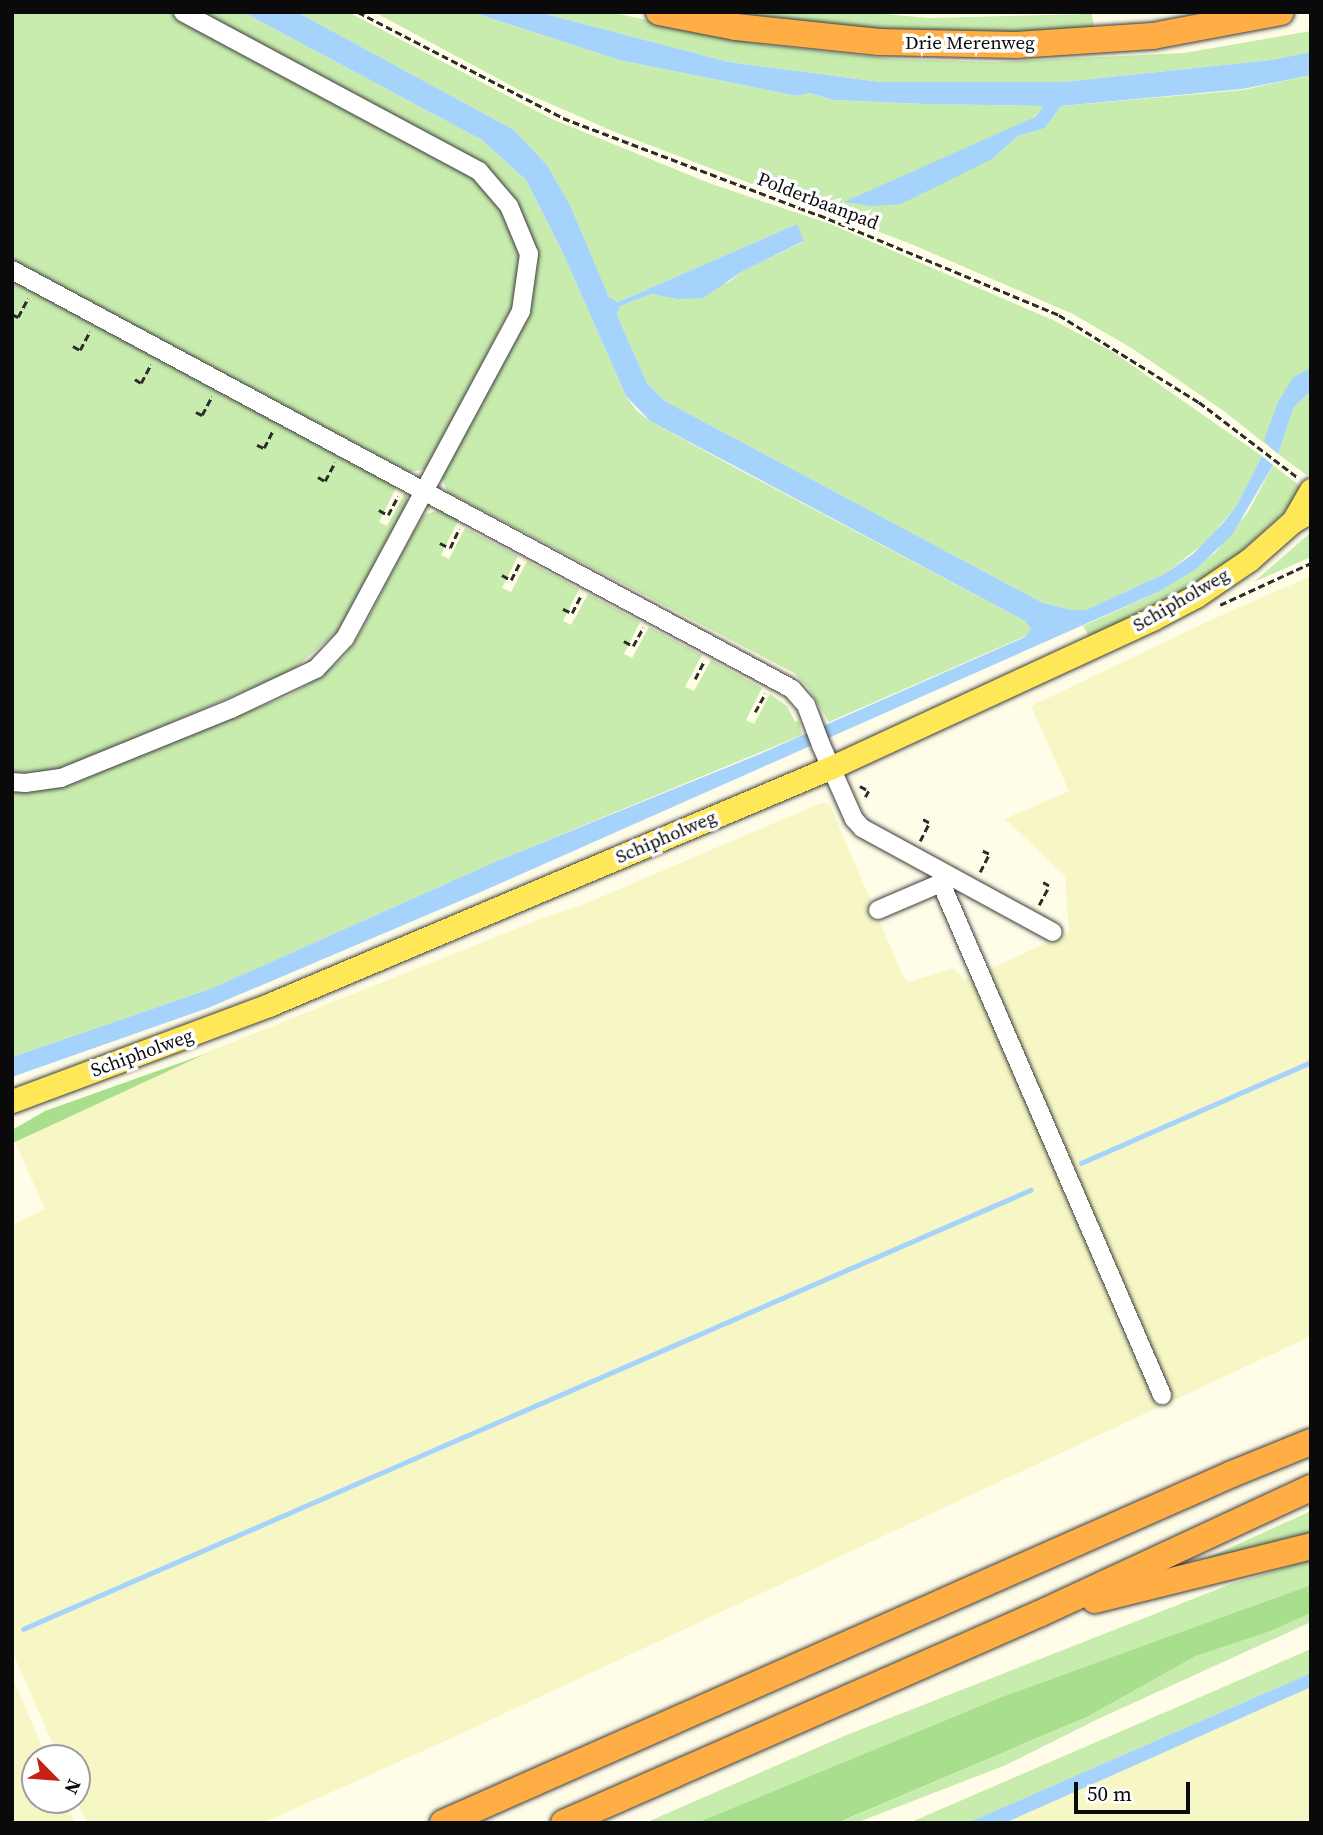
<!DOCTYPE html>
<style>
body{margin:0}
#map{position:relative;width:1323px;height:1835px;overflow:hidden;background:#fffde7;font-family:"Source Serif 4",serif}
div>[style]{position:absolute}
.farmland>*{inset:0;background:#f6f7c5}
.green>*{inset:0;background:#c8ecae}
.forest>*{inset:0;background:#a8df8c}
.water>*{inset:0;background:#a6d3fc}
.stream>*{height:4.5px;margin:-2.25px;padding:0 2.25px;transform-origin:2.25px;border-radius:2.25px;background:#a6d3fc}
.path>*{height:2.5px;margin-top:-1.25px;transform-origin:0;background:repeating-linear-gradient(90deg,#2c2c2c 0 7px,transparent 0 10.5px)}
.roads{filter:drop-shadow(0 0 2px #3d3d3d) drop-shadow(0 0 2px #3d3d3d)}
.minor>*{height:18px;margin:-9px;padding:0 9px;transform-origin:9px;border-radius:9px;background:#fff}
.major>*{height:23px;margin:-11.5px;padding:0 11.5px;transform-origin:11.5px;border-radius:11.5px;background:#ffe857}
.highway>*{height:26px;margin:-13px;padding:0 13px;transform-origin:13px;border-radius:13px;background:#ffae45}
span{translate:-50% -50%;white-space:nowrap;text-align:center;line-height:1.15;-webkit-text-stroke:7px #fff;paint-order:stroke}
.street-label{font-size:19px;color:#0a0a0a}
.frame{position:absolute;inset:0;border:14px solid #0a0a0a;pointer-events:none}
.north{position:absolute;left:21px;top:1744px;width:70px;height:70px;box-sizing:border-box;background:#fff;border:2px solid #9d9d9d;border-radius:50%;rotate:115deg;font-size:19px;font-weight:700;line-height:28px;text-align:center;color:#0a0a0a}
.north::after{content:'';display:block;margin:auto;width:24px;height:32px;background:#c52117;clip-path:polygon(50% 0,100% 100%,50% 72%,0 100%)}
.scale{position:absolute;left:1074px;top:1782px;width:116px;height:32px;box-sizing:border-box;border:4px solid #0a0a0a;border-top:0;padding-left:9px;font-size:21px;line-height:24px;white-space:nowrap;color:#0a0a0a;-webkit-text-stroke:5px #fff;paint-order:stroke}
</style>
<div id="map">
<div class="farmland">
<i style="clip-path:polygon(1311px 576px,1311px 1336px,454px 1737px,263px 1823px,87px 1823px,77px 1800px,77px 1758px,59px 1758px,12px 1651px,12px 1225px,45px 1209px,15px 1142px,205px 1053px,538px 920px,582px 905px,821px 803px,828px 804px,831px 808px,904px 978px,909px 982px,954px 968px,964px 980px,978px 975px,1069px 932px,1065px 876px,1005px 819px,1069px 791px,1031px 706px,1213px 619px)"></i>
<i style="clip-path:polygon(12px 1677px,47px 1758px,35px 1758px,35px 1800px,65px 1800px,75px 1823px,12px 1823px)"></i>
<i style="clip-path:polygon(1311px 1687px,1311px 1823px,1005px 1823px,1070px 1794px)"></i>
</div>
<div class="green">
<i style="clip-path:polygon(12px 12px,172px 12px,450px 161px,468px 171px,504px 210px,515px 236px,519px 263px,512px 307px,426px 469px,409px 472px,12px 262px)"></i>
<i style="clip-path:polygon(201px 12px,243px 12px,482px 140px,526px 180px,562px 251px,626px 396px,636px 410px,650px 421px,732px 466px,1025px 621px,1031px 628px,1028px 635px,829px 722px,808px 687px,794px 673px,447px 492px,441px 474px,531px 278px,483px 165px)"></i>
<i style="clip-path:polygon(297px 12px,348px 12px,552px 119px,709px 183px,833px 225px,1055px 321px,1113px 352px,1262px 456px,1248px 484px,1237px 505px,1207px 541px,1166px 573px,1086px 610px,1072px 610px,1043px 603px,665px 401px,647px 383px,617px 315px,620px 306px,651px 294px,677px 299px,729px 282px,743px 271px,803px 242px,797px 224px,618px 302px,609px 297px,570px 205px,547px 165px,514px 130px)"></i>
<i style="clip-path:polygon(374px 12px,472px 12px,619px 60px,797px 96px,810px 93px,833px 100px,925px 104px,1045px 106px,992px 159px,1018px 136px,1045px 128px,1061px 106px,1243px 90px,1311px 75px,1311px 368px,1293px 377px,1265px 441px,1278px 454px,1294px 407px,1311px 391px,1311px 465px,1308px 476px,1278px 454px,1225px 412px,1133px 349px,1073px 314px,911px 244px,615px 132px,523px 92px)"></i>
<i style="clip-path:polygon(538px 12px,610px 12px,752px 43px,892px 59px,996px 62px,1184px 53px,1311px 31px,1311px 52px,1271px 60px,1063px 82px,880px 82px,729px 62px)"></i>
<i style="clip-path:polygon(708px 12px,864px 12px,928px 18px,1092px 14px,1094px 28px,1007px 35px,884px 31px)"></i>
<i style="clip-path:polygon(12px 278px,398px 484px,379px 522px,387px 526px,406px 491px,408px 502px,337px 632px,291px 671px,63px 769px,26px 776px,12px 775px)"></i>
<i style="clip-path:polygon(1273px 465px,1304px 489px,1281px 515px,1238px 554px,1177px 596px,1090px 638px,1083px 626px,1160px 591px,1215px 553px,1248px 512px)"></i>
<i style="clip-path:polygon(439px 510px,459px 519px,441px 555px,449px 559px,465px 528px,518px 556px,502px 588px,511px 592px,527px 561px,579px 589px,563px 621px,571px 625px,588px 594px,640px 622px,624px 654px,632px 658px,649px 627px,702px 655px,685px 687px,694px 691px,711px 660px,762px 688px,746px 720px,754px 724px,770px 694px,787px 706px,795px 722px,799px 721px,802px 735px,497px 861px,210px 989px,12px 1057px,12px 789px,58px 784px,288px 696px,322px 676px,344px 657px,357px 639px,416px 527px,424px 515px)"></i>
<i style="clip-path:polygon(1311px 532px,1311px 557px,1254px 582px,1309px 534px)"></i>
<i style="clip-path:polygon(1311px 1511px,1311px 1540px,1152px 1583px)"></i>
<i style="clip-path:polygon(1311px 1560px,1311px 1585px,1004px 1696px,696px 1823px,645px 1823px,844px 1736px,1231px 1584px)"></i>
<i style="clip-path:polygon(1311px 1613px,1311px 1622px,1098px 1719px,1006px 1765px,856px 1823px,838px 1823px,1087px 1717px,1196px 1656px,1271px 1631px)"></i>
<i style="clip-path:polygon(1311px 1649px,1311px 1673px,967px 1823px,909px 1823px)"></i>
</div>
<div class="forest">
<i style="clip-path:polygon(205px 1054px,15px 1142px,12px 1143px,12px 1130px,45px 1111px)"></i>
<i style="clip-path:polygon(1311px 1585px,1311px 1613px,1271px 1631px,1196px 1656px,1087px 1717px,837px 1823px,696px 1823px,1004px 1696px)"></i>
</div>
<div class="water">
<i style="clip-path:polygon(243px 12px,297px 12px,514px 130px,547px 165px,570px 205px,609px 297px,618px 302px,797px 224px,804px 241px,743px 271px,703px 298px,677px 299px,651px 294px,620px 306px,617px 315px,647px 383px,665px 401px,1043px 603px,1072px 610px,1086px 610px,1166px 573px,1193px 554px,1223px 523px,1237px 505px,1262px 456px,1273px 465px,1232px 535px,1196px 569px,1160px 591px,474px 895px,208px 1008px,12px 1077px,12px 1057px,210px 989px,497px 861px,760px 754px,1025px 637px,1031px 629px,1025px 621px,650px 421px,626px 396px,562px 251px,526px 180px,482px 140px)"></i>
<i style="clip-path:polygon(472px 12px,538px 12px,729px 62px,880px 82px,1063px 82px,1271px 60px,1311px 52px,1311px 75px,1243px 89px,1061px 106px,1045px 128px,1018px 136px,992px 159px,901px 204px,872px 206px,844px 202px,1035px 117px,1044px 106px,925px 104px,833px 100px,810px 93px,797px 96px,619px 60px)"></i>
<i style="clip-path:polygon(1311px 368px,1311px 391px,1294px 407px,1278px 454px,1264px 441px,1277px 404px,1293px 377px)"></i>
<i style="clip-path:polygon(1311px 1673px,1311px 1687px,1005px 1823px,967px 1823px)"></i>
</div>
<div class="stream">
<i style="left:1081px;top:1163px;width:251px;rotate:-23.7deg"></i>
<i style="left:23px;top:1629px;width:1099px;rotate:-23.55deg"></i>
</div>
<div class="path">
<i style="left:358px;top:12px;width:231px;rotate:27.3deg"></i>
<i style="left:563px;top:118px;width:274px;rotate:20.8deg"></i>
<i style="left:819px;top:215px;width:260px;rotate:22.6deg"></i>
<i style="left:1059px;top:315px;width:165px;rotate:31.9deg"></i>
<i style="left:1199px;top:402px;width:123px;rotate:37.4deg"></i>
<i style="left:12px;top:314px;width:7px;rotate:27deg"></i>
<i style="left:18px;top:317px;width:21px;rotate:-62deg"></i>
<i style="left:73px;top:346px;width:8px;rotate:30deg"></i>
<i style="left:80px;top:350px;width:21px;rotate:-62deg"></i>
<i style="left:135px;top:379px;width:7px;rotate:34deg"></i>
<i style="left:141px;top:383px;width:21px;rotate:-62deg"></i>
<i style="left:196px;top:412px;width:7px;rotate:27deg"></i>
<i style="left:202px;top:415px;width:21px;rotate:-62deg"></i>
<i style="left:257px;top:445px;width:8px;rotate:23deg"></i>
<i style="left:264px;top:448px;width:20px;rotate:-63deg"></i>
<i style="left:318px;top:477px;width:8px;rotate:30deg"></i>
<i style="left:325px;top:481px;width:21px;rotate:-62deg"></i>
<i style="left:379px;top:510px;width:10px;rotate:29deg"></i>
<i style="left:388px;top:515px;width:21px;rotate:-62deg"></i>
<i style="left:440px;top:543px;width:11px;rotate:27deg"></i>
<i style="left:450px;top:548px;width:21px;rotate:-65deg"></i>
<i style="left:502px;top:575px;width:10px;rotate:29deg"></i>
<i style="left:511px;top:580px;width:20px;rotate:-63deg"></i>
<i style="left:1220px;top:605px;width:100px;rotate:-24.8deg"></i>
<i style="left:563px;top:609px;width:10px;rotate:24deg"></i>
<i style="left:572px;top:613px;width:20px;rotate:-63deg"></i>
<i style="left:624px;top:641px;width:10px;rotate:29deg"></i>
<i style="left:633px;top:646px;width:21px;rotate:-61deg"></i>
<i style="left:695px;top:679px;width:20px;rotate:-63deg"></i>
<i style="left:755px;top:712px;width:21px;rotate:-61deg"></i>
<i style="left:860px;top:786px;width:10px;rotate:29deg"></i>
<i style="left:869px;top:791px;width:10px;rotate:119deg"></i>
<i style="left:920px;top:841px;width:20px;rotate:-63deg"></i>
<i style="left:929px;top:823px;width:10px;rotate:-151deg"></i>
<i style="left:980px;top:872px;width:20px;rotate:-63deg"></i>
<i style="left:989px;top:854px;width:10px;rotate:-156deg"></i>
<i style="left:1039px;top:905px;width:21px;rotate:-62deg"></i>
<i style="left:1049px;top:886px;width:10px;rotate:-151deg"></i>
</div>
<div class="roads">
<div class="minor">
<i style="left:12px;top:270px;width:885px;rotate:28.24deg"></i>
<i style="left:792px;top:689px;width:21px;rotate:49deg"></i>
<i style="left:806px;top:705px;width:43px;rotate:69.4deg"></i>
<i style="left:821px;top:745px;width:81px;rotate:66deg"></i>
<i style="left:854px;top:819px;width:12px;rotate:48deg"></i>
<i style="left:862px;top:828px;width:217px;rotate:28.6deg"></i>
<i style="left:12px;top:782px;width:13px;rotate:4deg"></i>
<i style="left:25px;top:783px;width:36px;rotate:-8deg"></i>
<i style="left:61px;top:778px;width:183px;rotate:-22.1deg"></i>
<i style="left:231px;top:709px;width:94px;rotate:-25.2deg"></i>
<i style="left:316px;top:669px;width:42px;rotate:-46.9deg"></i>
<i style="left:345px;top:638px;width:371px;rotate:-61.7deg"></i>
<i style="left:521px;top:311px;width:58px;rotate:-82deg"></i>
<i style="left:529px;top:254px;width:52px;rotate:-112.6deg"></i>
<i style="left:509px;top:206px;width:46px;rotate:-130.6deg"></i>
<i style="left:479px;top:171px;width:336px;rotate:-151.8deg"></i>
<i style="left:946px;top:874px;width:10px;rotate:119deg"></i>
<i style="left:941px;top:883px;width:558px;rotate:66.65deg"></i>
<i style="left:878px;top:910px;width:69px;rotate:-23.2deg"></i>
</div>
<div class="major">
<i style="left:1293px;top:521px;width:36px;rotate:-60deg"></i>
<i style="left:12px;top:1101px;width:277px;rotate:-20.5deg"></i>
<i style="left:271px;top:1004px;width:609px;rotate:-22.9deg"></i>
<i style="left:832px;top:767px;width:353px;rotate:-24.8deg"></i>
<i style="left:1152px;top:619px;width:50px;rotate:-27.6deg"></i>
<i style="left:1196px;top:596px;width:64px;rotate:-34.2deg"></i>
<i style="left:1249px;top:560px;width:59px;rotate:-41.6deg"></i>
<i style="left:1293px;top:521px;width:21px;rotate:-29deg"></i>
</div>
<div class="highway">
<i style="left:659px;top:12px;width:78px;rotate:11deg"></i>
<i style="left:736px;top:27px;width:144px;rotate:6deg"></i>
<i style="left:879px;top:42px;width:137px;rotate:1.3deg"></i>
<i style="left:1016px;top:45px;width:137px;rotate:-3.8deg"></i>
<i style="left:1153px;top:36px;width:130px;rotate:-10.6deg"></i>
<i style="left:1095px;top:1600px;width:223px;rotate:-14deg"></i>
<i style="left:443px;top:1823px;width:863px;rotate:-23.86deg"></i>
<i style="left:1232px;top:1474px;width:85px;rotate:-22.1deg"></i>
<i style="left:564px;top:1823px;width:519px;rotate:-23.75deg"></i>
<i style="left:1039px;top:1614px;width:300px;rotate:-24.9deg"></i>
</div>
</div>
<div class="street-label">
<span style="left:970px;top:43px">Drie Merenweg</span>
<span style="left:818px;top:201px;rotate:21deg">Polderbaanpad</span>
<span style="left:1181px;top:600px;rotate:-30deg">Schipholweg</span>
<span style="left:666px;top:837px;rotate:-23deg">Schipholweg</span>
<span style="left:142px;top:1053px;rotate:-20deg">Schipholweg</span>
</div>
<div class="frame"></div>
<div class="north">N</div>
<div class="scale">50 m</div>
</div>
